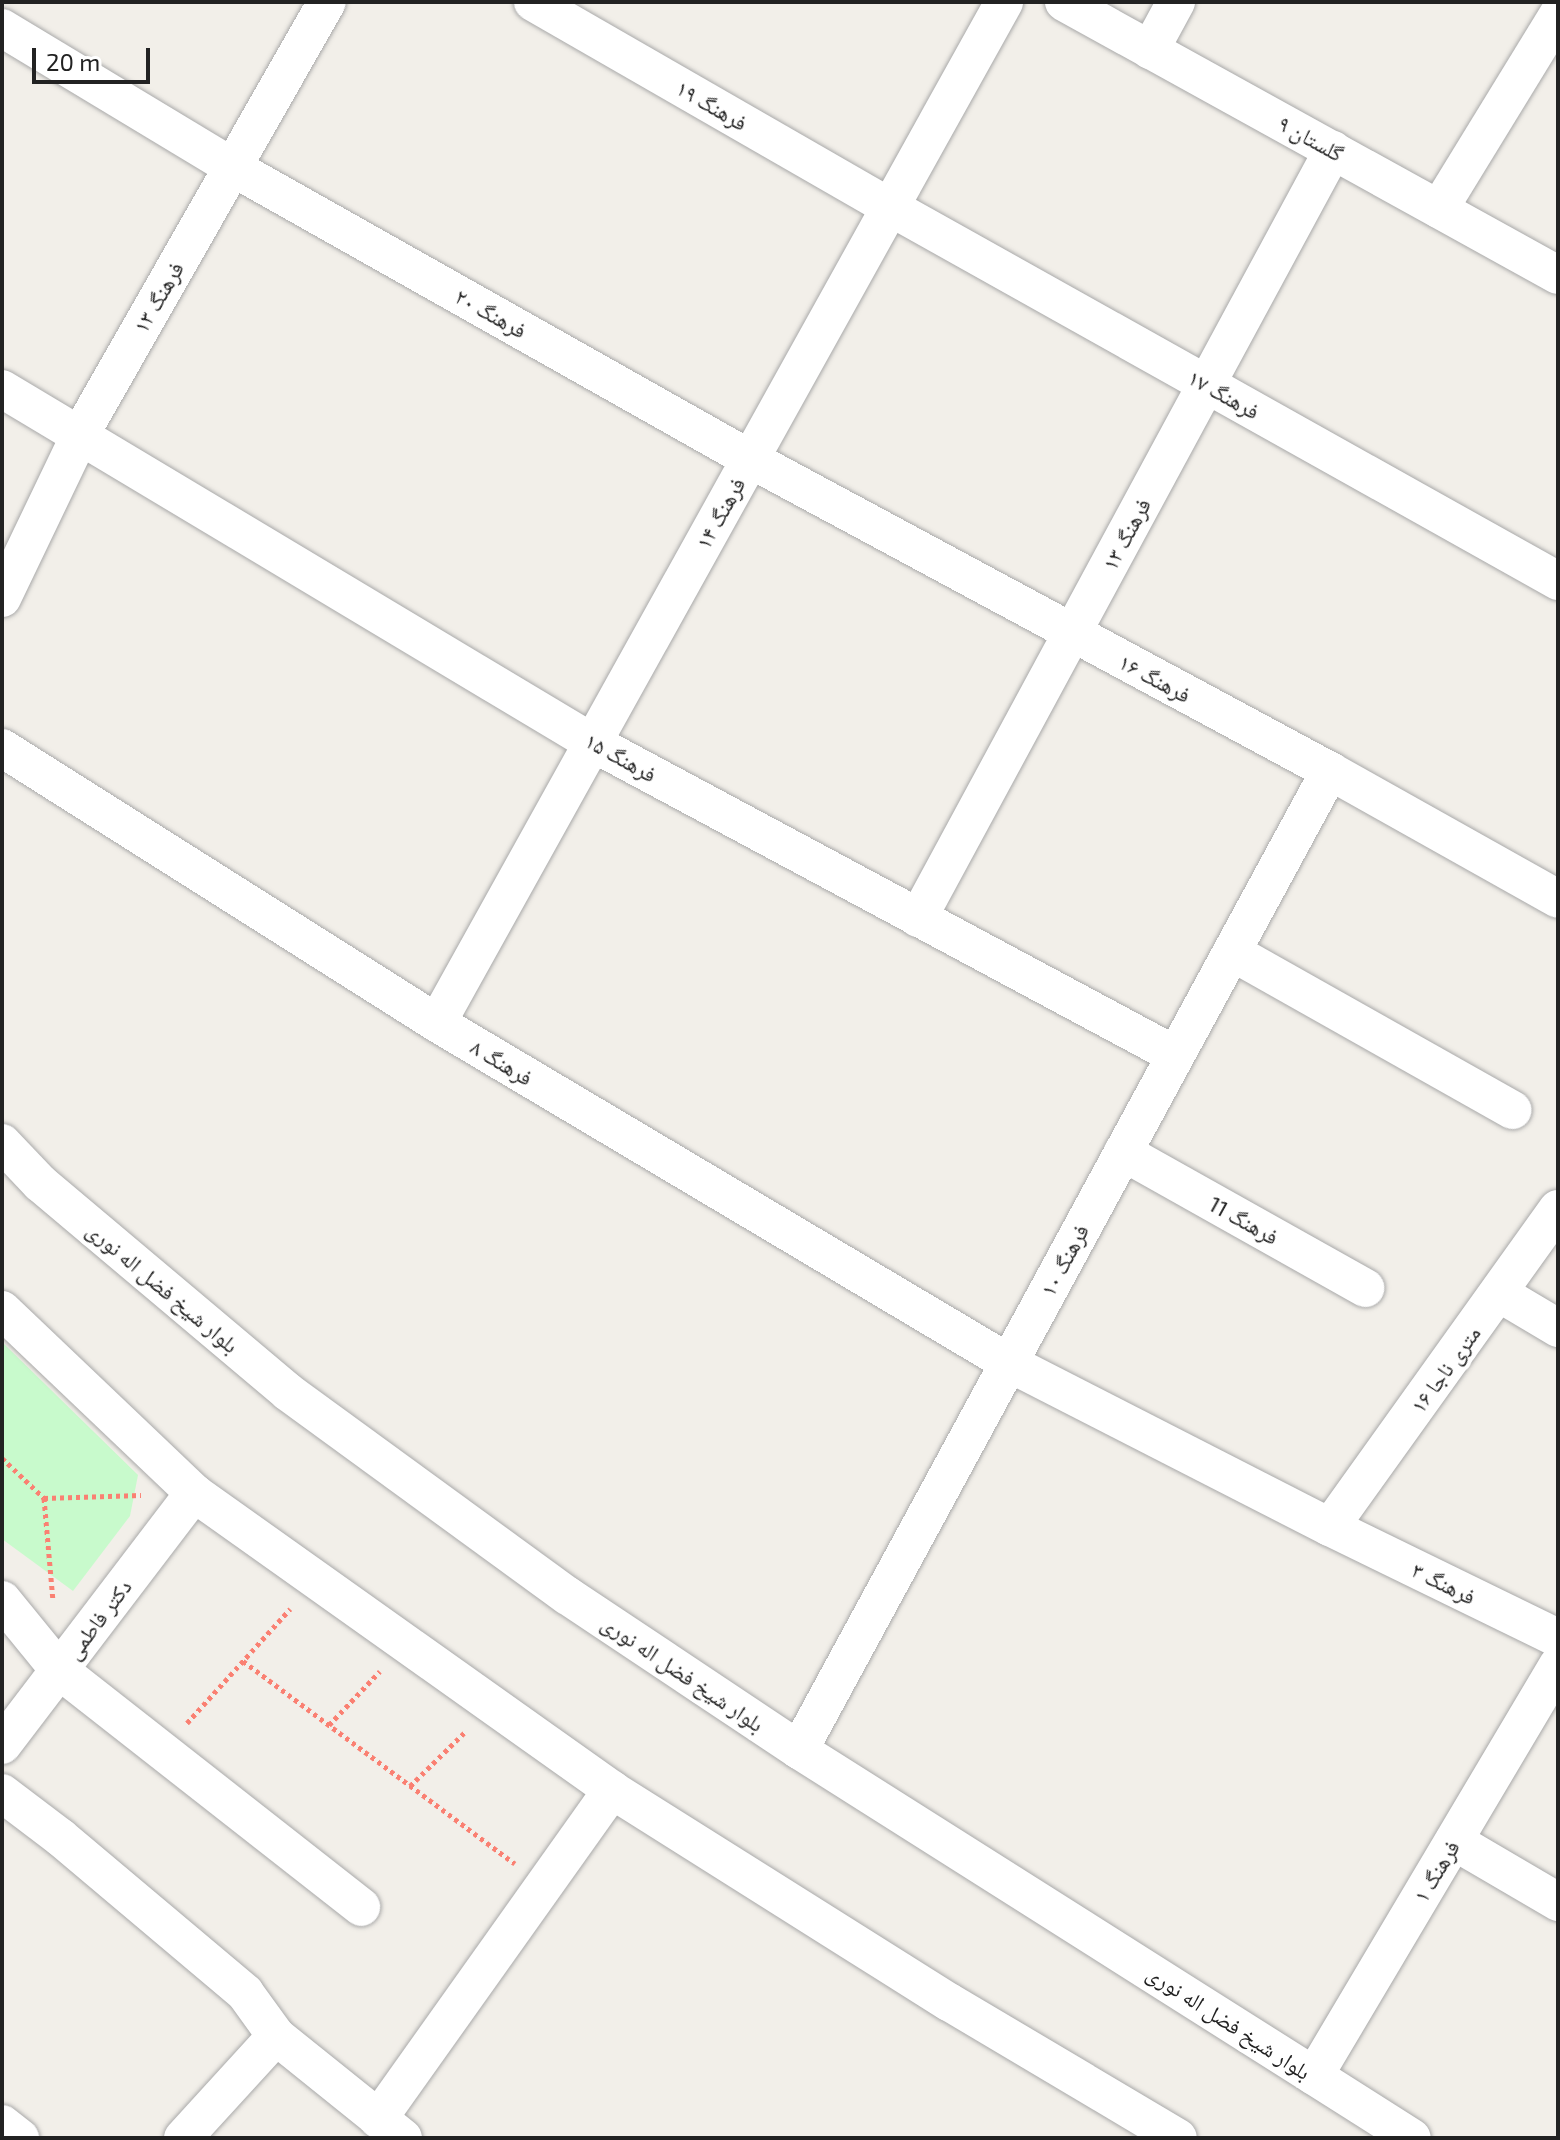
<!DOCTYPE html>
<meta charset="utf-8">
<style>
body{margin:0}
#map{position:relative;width:1560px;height:2140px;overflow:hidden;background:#f2efe9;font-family:"Exo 2","Noto Naskh Arabic",sans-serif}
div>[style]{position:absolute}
.park>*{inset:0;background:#c8facc}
.path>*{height:5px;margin-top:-2.5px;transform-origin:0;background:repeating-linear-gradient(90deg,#fa8072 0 4px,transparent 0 8px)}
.roads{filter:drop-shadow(0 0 2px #a9a9a9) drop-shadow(0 0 2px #a9a9a9)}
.minor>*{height:38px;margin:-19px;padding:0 19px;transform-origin:19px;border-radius:19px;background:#fff}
span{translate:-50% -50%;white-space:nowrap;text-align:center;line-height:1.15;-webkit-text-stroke:8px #fff;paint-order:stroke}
.street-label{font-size:22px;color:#222}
.frame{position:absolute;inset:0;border:4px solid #222;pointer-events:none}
.scale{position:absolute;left:32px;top:48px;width:118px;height:36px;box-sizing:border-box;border:4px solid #222;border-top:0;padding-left:10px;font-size:24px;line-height:28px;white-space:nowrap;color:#222;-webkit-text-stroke:6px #fff;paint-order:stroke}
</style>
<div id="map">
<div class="park">
<i style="clip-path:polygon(2px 1342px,138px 1475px,130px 1516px,73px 1591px,2px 1539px)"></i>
</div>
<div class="path">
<i style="left:2px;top:1458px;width:58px;rotate:43.6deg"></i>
<i style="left:44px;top:1498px;width:97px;rotate:-1.8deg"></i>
<i style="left:44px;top:1498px;width:102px;rotate:85deg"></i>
<i style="left:243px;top:1661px;width:339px;rotate:36.7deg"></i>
<i style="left:187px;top:1723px;width:154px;rotate:-47.9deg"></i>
<i style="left:329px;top:1725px;width:74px;rotate:-46.6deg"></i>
<i style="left:410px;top:1786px;width:76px;rotate:-44.5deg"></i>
</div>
<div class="roads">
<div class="minor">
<i style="left:533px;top:2px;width:412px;rotate:29.9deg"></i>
<i style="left:890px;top:207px;width:766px;rotate:29.24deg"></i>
<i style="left:1064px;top:2px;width:564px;rotate:28.93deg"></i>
<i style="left:2px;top:28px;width:269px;rotate:31.1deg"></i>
<i style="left:232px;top:167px;width:595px;rotate:29.41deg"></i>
<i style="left:750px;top:459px;width:659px;rotate:28.28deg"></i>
<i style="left:1330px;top:771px;width:261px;rotate:29.3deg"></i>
<i style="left:1150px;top:50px;width:55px;rotate:-61.6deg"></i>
<i style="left:1439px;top:209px;width:228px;rotate:-58.5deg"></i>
<i style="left:2px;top:389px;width:689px;rotate:30.92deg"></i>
<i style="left:593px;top:743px;width:660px;rotate:28.19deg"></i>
<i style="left:2px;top:598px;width:183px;rotate:-64.4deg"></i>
<i style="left:81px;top:433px;width:496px;rotate:-60.3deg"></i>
<i style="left:2px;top:748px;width:515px;rotate:32.3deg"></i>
<i style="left:437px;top:1023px;width:665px;rotate:30.73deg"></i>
<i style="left:1009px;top:1363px;width:360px;rotate:27.1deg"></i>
<i style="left:1330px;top:1527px;width:254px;rotate:26deg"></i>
<i style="left:918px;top:918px;width:873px;rotate:-61.61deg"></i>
<i style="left:1232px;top:952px;width:322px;rotate:29.4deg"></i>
<i style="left:437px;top:1023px;width:1168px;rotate:-60.95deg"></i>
<i style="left:2px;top:1143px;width:55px;rotate:46.5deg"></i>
<i style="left:40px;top:1183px;width:324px;rotate:40.1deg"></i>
<i style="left:288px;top:1392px;width:346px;rotate:36.1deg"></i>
<i style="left:568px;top:1596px;width:278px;rotate:33.7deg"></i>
<i style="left:799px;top:1750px;width:725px;rotate:32.33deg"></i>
<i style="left:1123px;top:1152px;width:278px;rotate:29.3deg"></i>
<i style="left:1499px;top:1293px;width:69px;rotate:30.7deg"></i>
<i style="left:2px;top:1310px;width:265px;rotate:43.6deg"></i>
<i style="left:194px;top:1493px;width:513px;rotate:35.39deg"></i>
<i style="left:612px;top:1790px;width:398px;rotate:32.2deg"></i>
<i style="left:949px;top:2002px;width:266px;rotate:30.7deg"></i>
<i style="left:1330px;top:1527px;width:391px;rotate:-54.4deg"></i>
<i style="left:2px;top:1600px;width:90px;rotate:50.8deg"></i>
<i style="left:59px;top:1670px;width:384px;rotate:38.1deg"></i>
<i style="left:2px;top:1745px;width:317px;rotate:-52.7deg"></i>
<i style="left:799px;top:1750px;width:1114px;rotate:-61.53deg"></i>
<i style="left:2px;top:1793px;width:73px;rotate:37.2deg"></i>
<i style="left:60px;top:1837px;width:242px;rotate:40.1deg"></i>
<i style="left:245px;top:1993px;width:53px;rotate:54.2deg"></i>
<i style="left:276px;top:2036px;width:163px;rotate:38.8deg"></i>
<i style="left:1454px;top:1841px;width:121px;rotate:30.4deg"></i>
<i style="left:1314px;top:2076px;width:478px;rotate:-59.3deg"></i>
<i style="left:378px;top:2119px;width:404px;rotate:-54.6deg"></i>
<i style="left:2px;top:2124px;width:23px;rotate:38deg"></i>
<i style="left:183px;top:2138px;width:138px;rotate:-47.6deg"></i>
</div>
</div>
<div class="street-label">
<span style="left:712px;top:105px;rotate:30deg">فرهنگ ۱۹</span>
<span style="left:1311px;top:138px;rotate:29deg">گلستان ۹</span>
<span style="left:158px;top:297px;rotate:-60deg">فرهنگ ۱۳</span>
<span style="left:491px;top:313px;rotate:29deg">فرهنگ ۲۰</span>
<span style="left:1224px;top:394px;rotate:29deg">فرهنگ ۱۷</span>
<span style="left:720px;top:513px;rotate:-61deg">فرهنگ ۱۴</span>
<span style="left:1126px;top:534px;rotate:-62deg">فرهنگ ۱۳</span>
<span style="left:1155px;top:678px;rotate:28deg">فرهنگ ۱۶</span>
<span style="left:621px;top:757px;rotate:29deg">فرهنگ ۱۵</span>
<span style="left:502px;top:1062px;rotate:31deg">فرهنگ ۸</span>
<span style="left:1244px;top:1220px;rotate:29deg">فرهنگ 11</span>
<span style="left:1064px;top:1260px;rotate:-62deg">فرهنگ ۱۰</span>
<span style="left:163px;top:1287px;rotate:40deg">بلوار شیخ فضل اله نوری</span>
<span style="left:1445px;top:1369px;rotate:-54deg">۱۶ متری ناجا</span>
<span style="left:1444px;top:1583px;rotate:26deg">فرهنگ ۳</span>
<span style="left:98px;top:1619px;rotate:-53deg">دکتر فاطمی</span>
<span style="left:683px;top:1673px;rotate:34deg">بلوار شیخ فضل اله نوری</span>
<span style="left:1436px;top:1871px;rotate:-59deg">فرهنگ ۱</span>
<span style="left:1229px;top:2022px;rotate:33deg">بلوار شیخ فضل اله نوری</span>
</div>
<div class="frame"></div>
<div class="scale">20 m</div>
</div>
